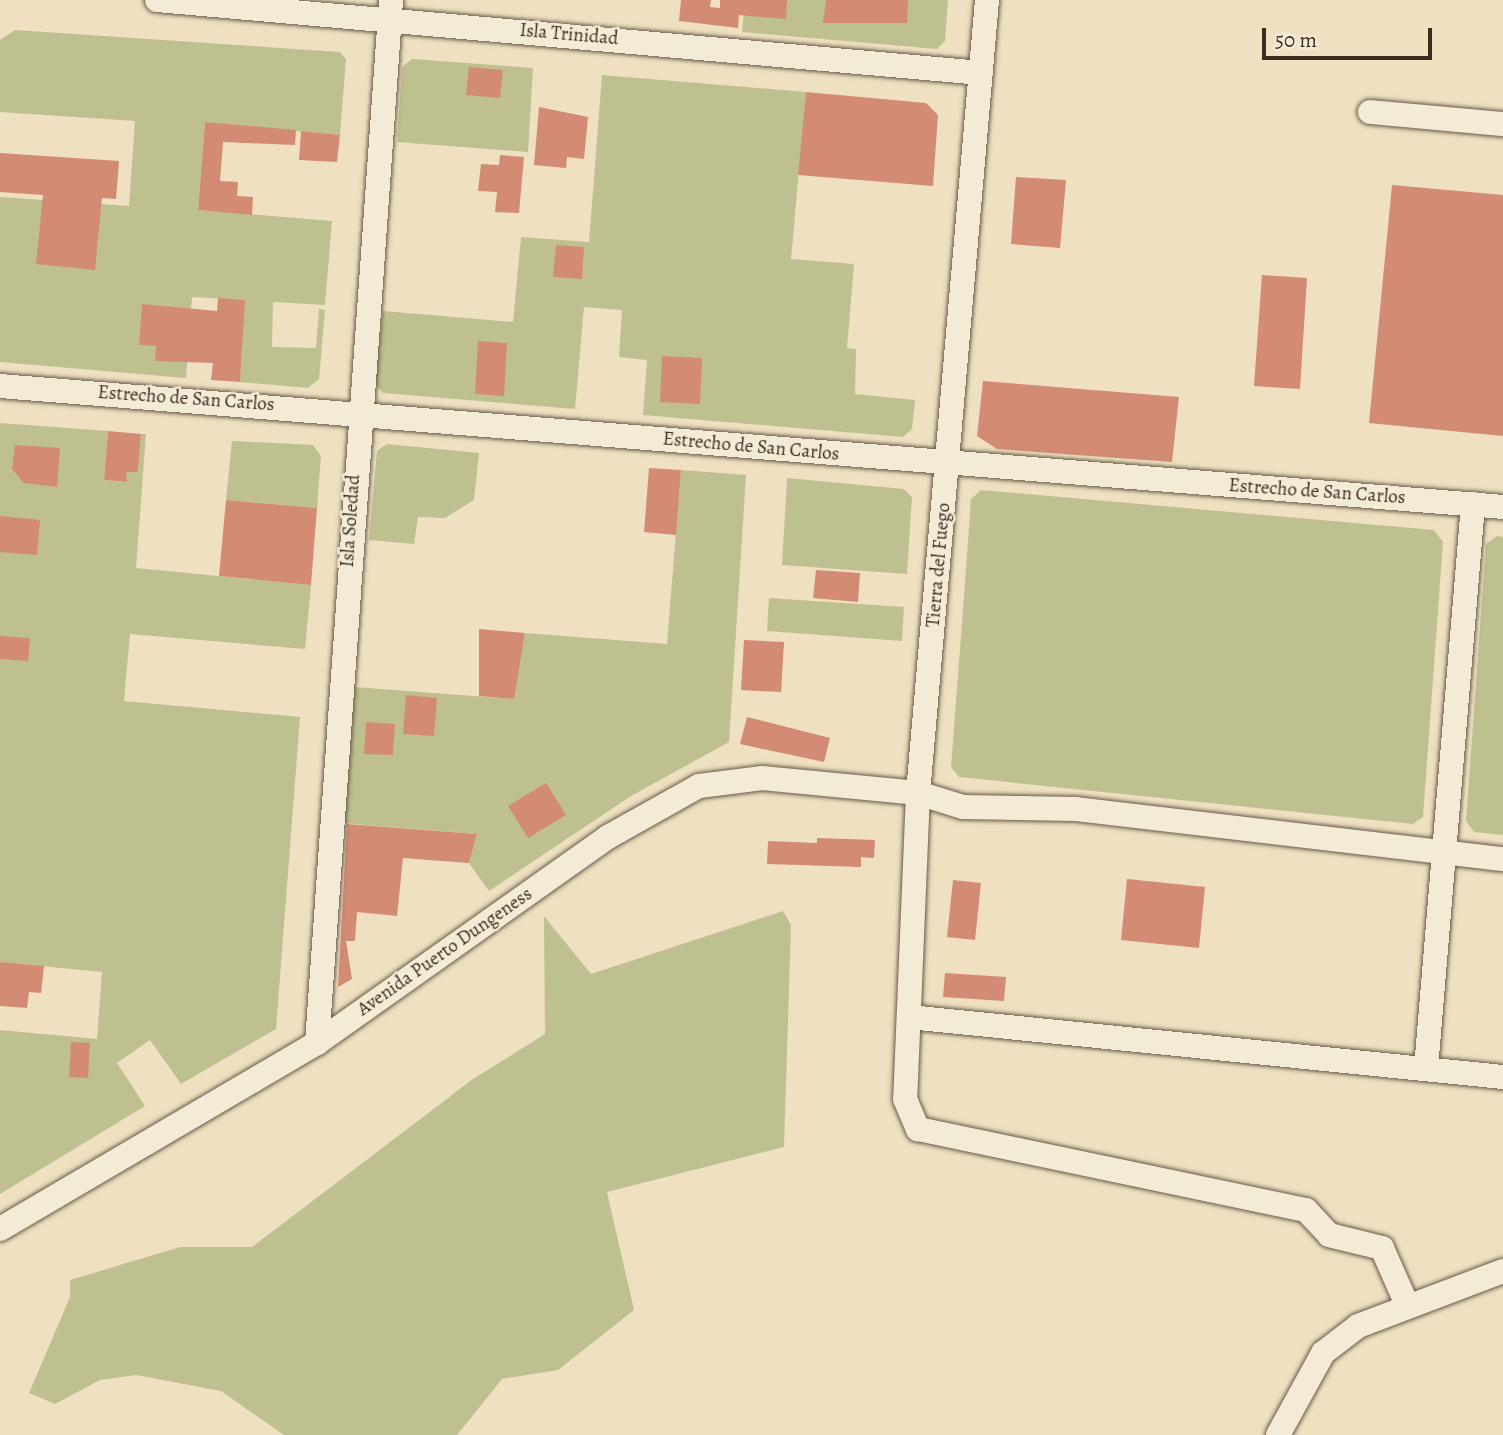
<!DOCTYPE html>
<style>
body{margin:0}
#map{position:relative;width:1503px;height:1435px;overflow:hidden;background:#eee0c0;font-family:Alegreya,serif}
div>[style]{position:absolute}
.green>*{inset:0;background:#bec18f}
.building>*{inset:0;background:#d38b73}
.roads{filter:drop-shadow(0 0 2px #685948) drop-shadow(0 0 2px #685948)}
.street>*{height:24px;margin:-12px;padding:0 12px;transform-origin:12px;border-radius:12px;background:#f4ebd6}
span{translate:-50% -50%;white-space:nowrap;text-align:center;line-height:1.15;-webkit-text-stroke:5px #f4ebd6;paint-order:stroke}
.street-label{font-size:19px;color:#3c2c20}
.scale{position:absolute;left:1262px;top:28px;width:170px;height:32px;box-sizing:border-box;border:4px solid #3c2c20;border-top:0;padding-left:9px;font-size:21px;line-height:24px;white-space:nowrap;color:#3c2c20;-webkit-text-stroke:5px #f4ebd6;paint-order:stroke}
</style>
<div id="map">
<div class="green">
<i style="clip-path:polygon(745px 0,948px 0,945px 41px,937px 49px,742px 32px)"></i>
<i style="clip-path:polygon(15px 30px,340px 52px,346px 59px,340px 135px,205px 122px,198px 210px,332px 221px,325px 305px,273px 302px,272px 347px,316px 348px,319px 309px,325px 310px,319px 379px,308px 388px,240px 382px,244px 300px,192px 297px,186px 378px,0 362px,0 197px,129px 206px,135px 121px,0 112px,0 40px)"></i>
<i style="clip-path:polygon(412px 59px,533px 68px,528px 152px,397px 142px,402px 67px)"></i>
<i style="clip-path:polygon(602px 75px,806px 92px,791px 259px,854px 264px,847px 348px,856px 349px,855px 394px,915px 400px,912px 429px,903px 437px,643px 415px,647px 360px,619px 357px,622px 310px,584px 307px,575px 409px,383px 393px,374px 383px,383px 311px,513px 322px,521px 237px,589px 242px)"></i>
<i style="clip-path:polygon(0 423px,108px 431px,104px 480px,126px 482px,126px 472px,138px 472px,141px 434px,146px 434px,136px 568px,311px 585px,305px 649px,130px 634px,124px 701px,300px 717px,276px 1029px,181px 1084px,150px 1040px,117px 1063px,145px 1106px,0 1194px,0 1030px,97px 1039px,102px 972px,0 962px)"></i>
<i style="clip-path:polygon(232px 441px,313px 445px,321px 456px,317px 508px,226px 500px)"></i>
<i style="clip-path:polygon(387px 444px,479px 453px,474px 500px,445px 518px,418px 517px,414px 544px,369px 540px,377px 451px)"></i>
<i style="clip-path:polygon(681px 470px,746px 475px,729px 742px,631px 796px,489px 891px,469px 863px,477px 834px,342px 823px,355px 687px,513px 699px,525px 633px,667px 644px)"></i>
<i style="clip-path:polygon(787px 478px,904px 489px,912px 497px,907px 574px,782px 565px)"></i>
<i style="clip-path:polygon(981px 490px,1434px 530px,1443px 542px,1423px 817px,1413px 824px,959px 777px,951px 767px,966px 570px,971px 499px)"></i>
<i style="clip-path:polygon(1497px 536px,1503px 537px,1503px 835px,1474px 832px,1466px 821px,1486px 544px)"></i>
<i style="clip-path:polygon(769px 598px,904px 607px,902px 641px,767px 631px)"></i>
<i style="clip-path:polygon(783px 911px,791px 925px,784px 1147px,607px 1192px,634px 1310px,558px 1370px,502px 1379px,457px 1435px,284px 1435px,221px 1391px,136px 1375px,100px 1380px,55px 1404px,29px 1393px,70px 1297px,70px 1280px,180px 1247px,252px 1247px,473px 1079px,545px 1034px,544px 916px,591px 974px)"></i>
</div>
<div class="building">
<i style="clip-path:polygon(681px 0,711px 0,710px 7px,720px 8px,720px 0,787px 0,786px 19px,739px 15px,738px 28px,679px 21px)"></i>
<i style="clip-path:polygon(826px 0,908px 0,907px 23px,823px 23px)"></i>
<i style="clip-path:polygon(469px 67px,503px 70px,500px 98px,466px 95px)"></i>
<i style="clip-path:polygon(806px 92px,926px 103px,938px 115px,933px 186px,798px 175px)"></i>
<i style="clip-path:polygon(539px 107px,588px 117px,584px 159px,567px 157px,566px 168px,534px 165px)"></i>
<i style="clip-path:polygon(205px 122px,296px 130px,295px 145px,223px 142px,220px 181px,238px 182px,237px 196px,253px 197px,252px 215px,198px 210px)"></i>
<i style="clip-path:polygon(301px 131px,340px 135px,337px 162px,299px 160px)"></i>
<i style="clip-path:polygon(0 153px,119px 161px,116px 199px,102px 198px,95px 270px,36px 264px,43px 195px,0 192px)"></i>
<i style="clip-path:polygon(500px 155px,524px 157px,519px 213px,495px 212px,497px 192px,478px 191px,481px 164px,499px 165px)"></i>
<i style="clip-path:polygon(1016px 177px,1066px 180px,1060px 248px,1011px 244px)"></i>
<i style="clip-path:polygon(1392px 185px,1503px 195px,1503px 436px,1369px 423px)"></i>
<i style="clip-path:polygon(556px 245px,584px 247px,582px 279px,553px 277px)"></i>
<i style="clip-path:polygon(1262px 275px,1307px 278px,1300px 389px,1254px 386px)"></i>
<i style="clip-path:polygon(218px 298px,245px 300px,240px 382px,211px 380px,213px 363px,155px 361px,156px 346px,139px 345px,142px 304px,217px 311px)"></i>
<i style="clip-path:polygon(478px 341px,507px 343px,504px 396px,475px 394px)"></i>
<i style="clip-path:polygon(662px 356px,702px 358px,700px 404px,660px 402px)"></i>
<i style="clip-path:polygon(983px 381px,1179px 397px,1172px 462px,997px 449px,977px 436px)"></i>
<i style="clip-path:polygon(108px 431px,141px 434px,138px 472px,126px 472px,127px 482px,104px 480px)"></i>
<i style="clip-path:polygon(15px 445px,60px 448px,57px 487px,24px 483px,12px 469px)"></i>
<i style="clip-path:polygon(649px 468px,681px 470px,676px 535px,644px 532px)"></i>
<i style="clip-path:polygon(226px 500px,317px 508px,311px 585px,219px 576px)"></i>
<i style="clip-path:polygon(0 516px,40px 520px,37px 555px,0 552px)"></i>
<i style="clip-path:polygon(816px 570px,860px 573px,858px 602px,813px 598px)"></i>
<i style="clip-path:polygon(479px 629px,525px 633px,514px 699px,479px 696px)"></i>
<i style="clip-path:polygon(0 636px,30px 638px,28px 661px,0 659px)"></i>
<i style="clip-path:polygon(744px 640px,784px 642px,781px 692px,741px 690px)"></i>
<i style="clip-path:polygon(406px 695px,437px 698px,434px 736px,403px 734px)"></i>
<i style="clip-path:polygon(747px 717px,830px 738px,824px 762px,740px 744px)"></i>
<i style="clip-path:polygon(366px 722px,395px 724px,393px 755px,364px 754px)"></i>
<i style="clip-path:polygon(546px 783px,566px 815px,528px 838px,508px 806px)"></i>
<i style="clip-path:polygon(347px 824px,477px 834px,469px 863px,403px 858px,397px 916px,357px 912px,355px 941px,346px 941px,352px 979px,338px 987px)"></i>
<i style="clip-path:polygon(817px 838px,875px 840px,874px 858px,861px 857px,861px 867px,767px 864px,768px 841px,817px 843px)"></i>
<i style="clip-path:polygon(1127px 879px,1205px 887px,1199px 948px,1121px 940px)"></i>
<i style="clip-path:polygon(953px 880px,981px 883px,975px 940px,947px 937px)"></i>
<i style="clip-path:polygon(0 962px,44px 966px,41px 993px,29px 992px,27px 1008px,0 1006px)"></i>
<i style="clip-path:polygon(945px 973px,1006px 977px,1004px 1001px,943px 997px)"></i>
<i style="clip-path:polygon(71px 1042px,90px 1043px,88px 1078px,69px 1077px)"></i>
</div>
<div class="roads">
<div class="street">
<i style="left:157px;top:0;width:827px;rotate:5.06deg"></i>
<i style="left:987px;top:0;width:796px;rotate:94.97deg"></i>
<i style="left:918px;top:793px;width:306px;rotate:92.4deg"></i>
<i style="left:905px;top:1099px;width:33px;rotate:67deg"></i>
<i style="left:918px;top:1129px;width:396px;rotate:11.8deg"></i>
<i style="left:1306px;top:1210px;width:34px;rotate:47deg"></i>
<i style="left:1329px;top:1235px;width:55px;rotate:13.8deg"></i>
<i style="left:1382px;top:1248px;width:64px;rotate:66.2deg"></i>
<i style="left:1370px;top:112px;width:134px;rotate:5.2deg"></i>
<i style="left:0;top:386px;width:1508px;rotate:4.6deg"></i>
<i style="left:909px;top:1017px;width:597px;rotate:5.77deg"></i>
<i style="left:317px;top:1043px;width:1046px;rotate:-85.94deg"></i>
<i style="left:1426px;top:1069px;width:567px;rotate:-85.24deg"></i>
<i style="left:0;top:1229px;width:368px;rotate:-30.4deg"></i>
<i style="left:317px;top:1043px;width:357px;rotate:-35.3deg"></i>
<i style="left:608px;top:837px;width:104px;rotate:-29.3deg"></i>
<i style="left:699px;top:786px;width:64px;rotate:-7.2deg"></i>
<i style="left:762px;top:778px;width:157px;rotate:5.5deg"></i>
<i style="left:918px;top:793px;width:47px;rotate:17.3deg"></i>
<i style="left:963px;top:807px;width:113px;rotate:1deg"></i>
<i style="left:1076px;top:809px;width:430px;rotate:6.7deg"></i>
<i style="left:1278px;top:1435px;width:94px;rotate:-61.2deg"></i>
<i style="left:1323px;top:1353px;width:44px;rotate:-37.6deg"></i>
<i style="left:1358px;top:1326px;width:155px;rotate:-20.8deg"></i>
</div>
</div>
<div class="street-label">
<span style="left:569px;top:35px;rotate:5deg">Isla Trinidad</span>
<span style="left:186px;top:399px;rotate:4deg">Estrecho de San Carlos</span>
<span style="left:751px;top:447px;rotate:5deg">Estrecho de San Carlos</span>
<span style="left:1317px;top:492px;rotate:4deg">Estrecho de San Carlos</span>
<span style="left:351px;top:521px;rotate:-86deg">Isla Soledad</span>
<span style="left:939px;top:565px;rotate:-85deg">Tierra del Fuego</span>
<span style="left:445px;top:952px;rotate:-35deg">Avenida Puerto Dungeness</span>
</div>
<div class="scale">50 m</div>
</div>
